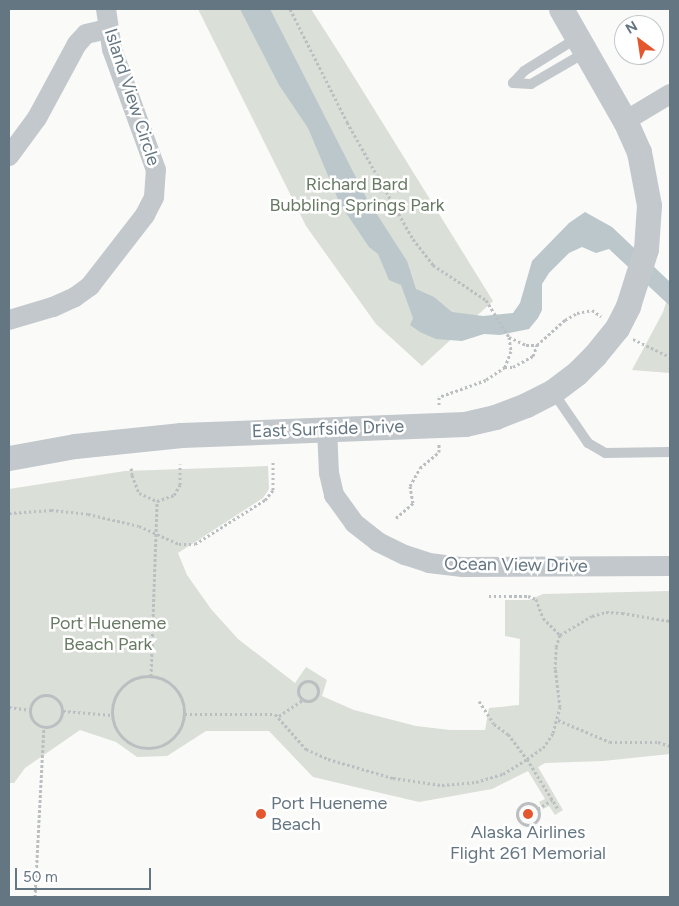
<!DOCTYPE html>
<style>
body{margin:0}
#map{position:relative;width:679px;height:906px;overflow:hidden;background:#fafaf8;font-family:Figtree,sans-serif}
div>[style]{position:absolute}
.green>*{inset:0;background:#dadfd7}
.water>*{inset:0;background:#bbc7cb}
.path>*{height:3px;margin-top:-1.5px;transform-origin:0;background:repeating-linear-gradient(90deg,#bbbfc2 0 2.5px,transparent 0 5px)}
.path>.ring{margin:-1.5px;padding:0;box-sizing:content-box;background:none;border:3px solid #bbbfc2;border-radius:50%}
.service>*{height:10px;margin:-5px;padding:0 5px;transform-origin:5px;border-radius:5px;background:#c3c8cc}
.minor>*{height:20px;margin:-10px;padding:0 10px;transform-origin:10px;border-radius:10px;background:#c3c8cc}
.tertiary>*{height:25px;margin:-12.5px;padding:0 12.5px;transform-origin:12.5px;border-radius:12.5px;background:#c3c8cc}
.dots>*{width:14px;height:14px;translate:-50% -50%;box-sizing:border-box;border:2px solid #fff;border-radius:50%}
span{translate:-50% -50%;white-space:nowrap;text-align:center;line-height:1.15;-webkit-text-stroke:5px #fff;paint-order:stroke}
.street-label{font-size:18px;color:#657683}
.park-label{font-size:18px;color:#687a64}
.poi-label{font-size:18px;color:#657683}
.left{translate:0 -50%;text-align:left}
.frame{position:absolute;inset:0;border:10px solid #657683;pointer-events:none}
.north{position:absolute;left:614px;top:15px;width:50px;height:50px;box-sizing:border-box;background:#fff;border:1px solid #c1c8cd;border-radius:50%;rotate:329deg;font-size:14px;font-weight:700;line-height:20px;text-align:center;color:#657683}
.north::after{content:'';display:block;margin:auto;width:18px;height:22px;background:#e4572e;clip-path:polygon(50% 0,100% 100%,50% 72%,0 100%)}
.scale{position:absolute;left:15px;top:868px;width:136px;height:22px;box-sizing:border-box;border:2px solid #657683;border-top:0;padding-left:6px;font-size:15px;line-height:18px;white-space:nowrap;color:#657683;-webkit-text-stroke:4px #fff;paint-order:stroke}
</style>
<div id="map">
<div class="green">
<i style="clip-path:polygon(198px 9px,311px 9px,343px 59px,493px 301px,422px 366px,376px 324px,306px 226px)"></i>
<i style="clip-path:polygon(670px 291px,670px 373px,632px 370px,663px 312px)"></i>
<i style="clip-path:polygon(268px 466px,269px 489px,263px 498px,178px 553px,187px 575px,211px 609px,238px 639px,295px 683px,306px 667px,327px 680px,322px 696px,354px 710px,416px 726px,450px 730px,485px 730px,489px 708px,519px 705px,520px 639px,505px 636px,505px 600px,529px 600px,543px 594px,670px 591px,670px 754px,603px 761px,545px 763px,538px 767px,563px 810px,555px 815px,549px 806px,543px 809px,539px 802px,545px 799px,528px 771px,492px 789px,419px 802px,313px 777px,269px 731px,206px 731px,167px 756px,137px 757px,116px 742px,80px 730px,25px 768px,14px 783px,9px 783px,9px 489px,125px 471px)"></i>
</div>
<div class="water">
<i style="clip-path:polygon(240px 9px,270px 9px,367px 199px,407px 261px,416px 289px,434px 297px,452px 312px,483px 316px,513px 313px,520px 303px,532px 261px,569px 223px,585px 212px,612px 227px,670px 282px,670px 306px,609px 249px,596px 253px,582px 247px,569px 253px,549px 273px,542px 284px,542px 310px,538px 318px,529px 329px,500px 335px,484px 334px,462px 341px,436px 339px,420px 332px,410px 325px,413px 318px,401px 285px,389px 280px,378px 254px,369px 247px,340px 204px,308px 128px,279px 85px)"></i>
</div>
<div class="path">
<i style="left:290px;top:9px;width:127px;rotate:63.2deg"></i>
<i style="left:347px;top:122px;width:134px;rotate:60.6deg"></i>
<i style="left:413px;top:239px;width:33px;rotate:52deg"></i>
<i style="left:433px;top:265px;width:64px;rotate:33.4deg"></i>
<i style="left:486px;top:300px;width:44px;rotate:58.1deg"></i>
<i style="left:509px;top:337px;width:14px;rotate:82deg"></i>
<i style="left:511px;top:351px;width:17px;rotate:111deg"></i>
<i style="left:505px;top:367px;width:23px;rotate:146deg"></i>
<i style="left:486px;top:380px;width:50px;rotate:160.1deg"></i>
<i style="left:439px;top:397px;width:8px;rotate:90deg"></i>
<i style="left:509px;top:337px;width:19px;rotate:25deg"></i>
<i style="left:526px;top:345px;width:11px"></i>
<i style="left:537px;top:345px;width:38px;rotate:-42deg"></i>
<i style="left:565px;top:320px;width:14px;rotate:-30deg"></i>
<i style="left:577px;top:313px;width:15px;rotate:-11deg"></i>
<i style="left:592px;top:310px;width:11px;rotate:34deg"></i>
<i style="left:633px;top:339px;width:41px;rotate:25.9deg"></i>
<i style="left:505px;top:367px;width:8px"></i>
<i style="left:513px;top:367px;width:23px;rotate:-29deg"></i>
<i style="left:533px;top:356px;width:12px;rotate:-70deg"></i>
<i style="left:131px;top:468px;width:7px;rotate:82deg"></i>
<i style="left:132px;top:475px;width:19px;rotate:69deg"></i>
<i style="left:139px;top:493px;width:20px;rotate:24deg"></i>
<i style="left:157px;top:501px;width:18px;rotate:-19deg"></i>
<i style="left:174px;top:495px;width:12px;rotate:-59deg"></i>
<i style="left:180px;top:485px;width:21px;rotate:-90deg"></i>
<i style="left:9px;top:513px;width:42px;rotate:-4.1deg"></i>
<i style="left:51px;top:510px;width:37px;rotate:6deg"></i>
<i style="left:88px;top:514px;width:52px;rotate:13.2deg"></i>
<i style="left:139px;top:526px;width:44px;rotate:24.2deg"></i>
<i style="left:179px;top:544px;width:16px"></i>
<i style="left:195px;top:544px;width:83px;rotate:-32.2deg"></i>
<i style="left:265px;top:500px;width:13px;rotate:-51deg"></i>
<i style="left:273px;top:490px;width:28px;rotate:-90deg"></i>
<i style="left:396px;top:518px;width:23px;rotate:-41deg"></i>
<i style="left:413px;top:503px;width:17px;rotate:-100deg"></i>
<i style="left:410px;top:486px;width:21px;rotate:-61deg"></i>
<i style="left:420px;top:468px;width:25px;rotate:-40deg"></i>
<i style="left:439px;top:452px;width:8px;rotate:-90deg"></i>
<i style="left:489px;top:596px;width:39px"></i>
<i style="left:528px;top:596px;width:9px;rotate:21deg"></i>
<i style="left:536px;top:599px;width:20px;rotate:70deg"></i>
<i style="left:543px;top:618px;width:24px;rotate:45deg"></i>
<i style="left:151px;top:676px;width:175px;rotate:-88deg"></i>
<i class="ring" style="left:112px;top:676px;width:69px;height:69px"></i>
<i class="ring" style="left:298px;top:681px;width:17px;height:17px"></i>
<i class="ring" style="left:30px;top:695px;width:29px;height:29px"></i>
<i style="left:479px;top:701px;width:27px;rotate:57deg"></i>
<i style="left:494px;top:724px;width:17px;rotate:36deg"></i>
<i style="left:508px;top:734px;width:31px;rotate:53deg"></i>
<i style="left:527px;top:759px;width:59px;rotate:58.2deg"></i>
<i style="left:9px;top:707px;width:21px;rotate:8deg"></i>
<i style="left:63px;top:711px;width:49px;rotate:4.7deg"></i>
<i style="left:185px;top:714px;width:90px"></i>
<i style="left:275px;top:714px;width:47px;rotate:48.5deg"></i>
<i style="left:306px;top:749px;width:24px;rotate:24deg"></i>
<i style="left:328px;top:759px;width:68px;rotate:16.3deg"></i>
<i style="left:393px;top:778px;width:49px;rotate:8.1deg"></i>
<i style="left:442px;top:785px;width:34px;rotate:-5deg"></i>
<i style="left:476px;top:782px;width:28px;rotate:-17deg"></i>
<i style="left:503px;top:774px;width:28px;rotate:-32deg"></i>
<i style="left:527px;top:759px;width:19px;rotate:-35deg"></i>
<i style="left:543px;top:748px;width:18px;rotate:-56deg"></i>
<i style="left:553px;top:733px;width:27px;rotate:-75deg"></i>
<i style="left:560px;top:707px;width:38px;rotate:-97deg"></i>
<i style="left:555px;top:669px;width:22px;rotate:-87deg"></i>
<i style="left:556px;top:647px;width:13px;rotate:-72deg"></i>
<i style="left:560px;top:635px;width:37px;rotate:-31deg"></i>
<i style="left:592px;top:616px;width:15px;rotate:-16deg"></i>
<i style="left:606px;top:612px;width:16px;rotate:4deg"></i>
<i style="left:622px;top:613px;width:49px;rotate:9.5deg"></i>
<i style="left:279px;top:716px;width:29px;rotate:-34deg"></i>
<i style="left:558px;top:720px;width:56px;rotate:22.9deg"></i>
<i style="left:610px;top:742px;width:48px"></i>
<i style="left:658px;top:742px;width:13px;rotate:18deg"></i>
<i class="ring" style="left:517px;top:803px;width:19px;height:19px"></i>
<i style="left:538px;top:809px;width:17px;rotate:-33deg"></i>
<i style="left:35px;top:897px;width:170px;rotate:-87deg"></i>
</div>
<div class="service">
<i style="left:513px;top:83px;width:18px;rotate:3deg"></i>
<i style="left:531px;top:84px;width:64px;rotate:-30.2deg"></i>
<i style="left:513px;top:83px;width:16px;rotate:-47deg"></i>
<i style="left:524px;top:71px;width:62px;rotate:-31.9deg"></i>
<i style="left:553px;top:392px;width:62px;rotate:55.5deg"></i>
<i style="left:588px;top:443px;width:20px;rotate:30deg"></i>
<i style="left:605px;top:453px;width:65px;rotate:-0.9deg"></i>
</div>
<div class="minor">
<i style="left:625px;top:121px;width:52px;rotate:-31deg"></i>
<i style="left:9px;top:156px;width:47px;rotate:-53.6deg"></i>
<i style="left:37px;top:118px;width:84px;rotate:-61.6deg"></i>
<i style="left:77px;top:44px;width:13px;rotate:-48deg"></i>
<i style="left:86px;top:34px;width:23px;rotate:-13deg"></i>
<i style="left:9px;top:320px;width:46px;rotate:-16.5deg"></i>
<i style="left:53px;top:307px;width:24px;rotate:-24deg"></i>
<i style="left:75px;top:297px;width:19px;rotate:-36deg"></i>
<i style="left:90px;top:286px;width:90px;rotate:-52.2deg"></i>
<i style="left:145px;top:215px;width:20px;rotate:-63deg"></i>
<i style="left:154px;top:197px;width:27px;rotate:-86deg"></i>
<i style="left:156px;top:170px;width:129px;rotate:-110deg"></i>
<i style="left:112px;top:49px;width:40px;rotate:-98.5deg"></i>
<i style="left:327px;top:428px;width:45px;rotate:87.5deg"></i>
<i style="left:329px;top:473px;width:23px;rotate:77deg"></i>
<i style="left:334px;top:495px;width:34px;rotate:54deg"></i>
<i style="left:354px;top:523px;width:31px;rotate:38deg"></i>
<i style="left:378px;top:542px;width:30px;rotate:26deg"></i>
<i style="left:405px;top:555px;width:25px;rotate:18deg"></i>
<i style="left:429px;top:563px;width:34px;rotate:7deg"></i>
<i style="left:463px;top:567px;width:207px;rotate:-0.3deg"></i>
</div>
<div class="tertiary">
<i style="left:9px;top:458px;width:67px;rotate:-10.3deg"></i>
<i style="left:75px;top:446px;width:107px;rotate:-5.9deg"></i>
<i style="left:181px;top:435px;width:284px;rotate:-2.2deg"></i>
<i style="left:465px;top:424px;width:31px;rotate:-13deg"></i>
<i style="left:495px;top:417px;width:33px;rotate:-21deg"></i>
<i style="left:526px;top:405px;width:29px;rotate:-27deg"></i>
<i style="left:552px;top:392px;width:31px;rotate:-37deg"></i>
<i style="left:577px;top:373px;width:25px;rotate:-45deg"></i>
<i style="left:595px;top:355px;width:35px;rotate:-51deg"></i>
<i style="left:617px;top:328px;width:25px;rotate:-63deg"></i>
<i style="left:628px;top:306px;width:60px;rotate:-72.5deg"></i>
<i style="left:646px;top:249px;width:44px;rotate:-86.1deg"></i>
<i style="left:649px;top:205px;width:54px;rotate:-100.7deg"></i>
<i style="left:639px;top:152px;width:34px;rotate:-114deg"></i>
<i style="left:625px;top:121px;width:129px;rotate:-119.7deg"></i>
</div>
<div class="dots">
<i style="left:261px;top:814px;background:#e4572e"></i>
<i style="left:528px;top:814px;background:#e4572e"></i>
</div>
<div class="street-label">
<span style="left:132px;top:97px;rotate:72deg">Island View Circle</span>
<span style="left:328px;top:429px;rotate:-2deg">East Surfside Drive</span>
<span style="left:516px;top:565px;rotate:1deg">Ocean View Drive</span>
</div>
<div class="park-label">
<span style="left:357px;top:195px">Richard Bard<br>Bubbling Springs Park</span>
<span style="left:108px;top:634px">Port Hueneme<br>Beach Park</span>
</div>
<div class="poi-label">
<span class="left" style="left:271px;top:814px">Port Hueneme<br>Beach</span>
<span style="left:528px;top:843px">Alaska Airlines<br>Flight 261 Memorial</span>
</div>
<div class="frame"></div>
<div class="north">N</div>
<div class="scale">50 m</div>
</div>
